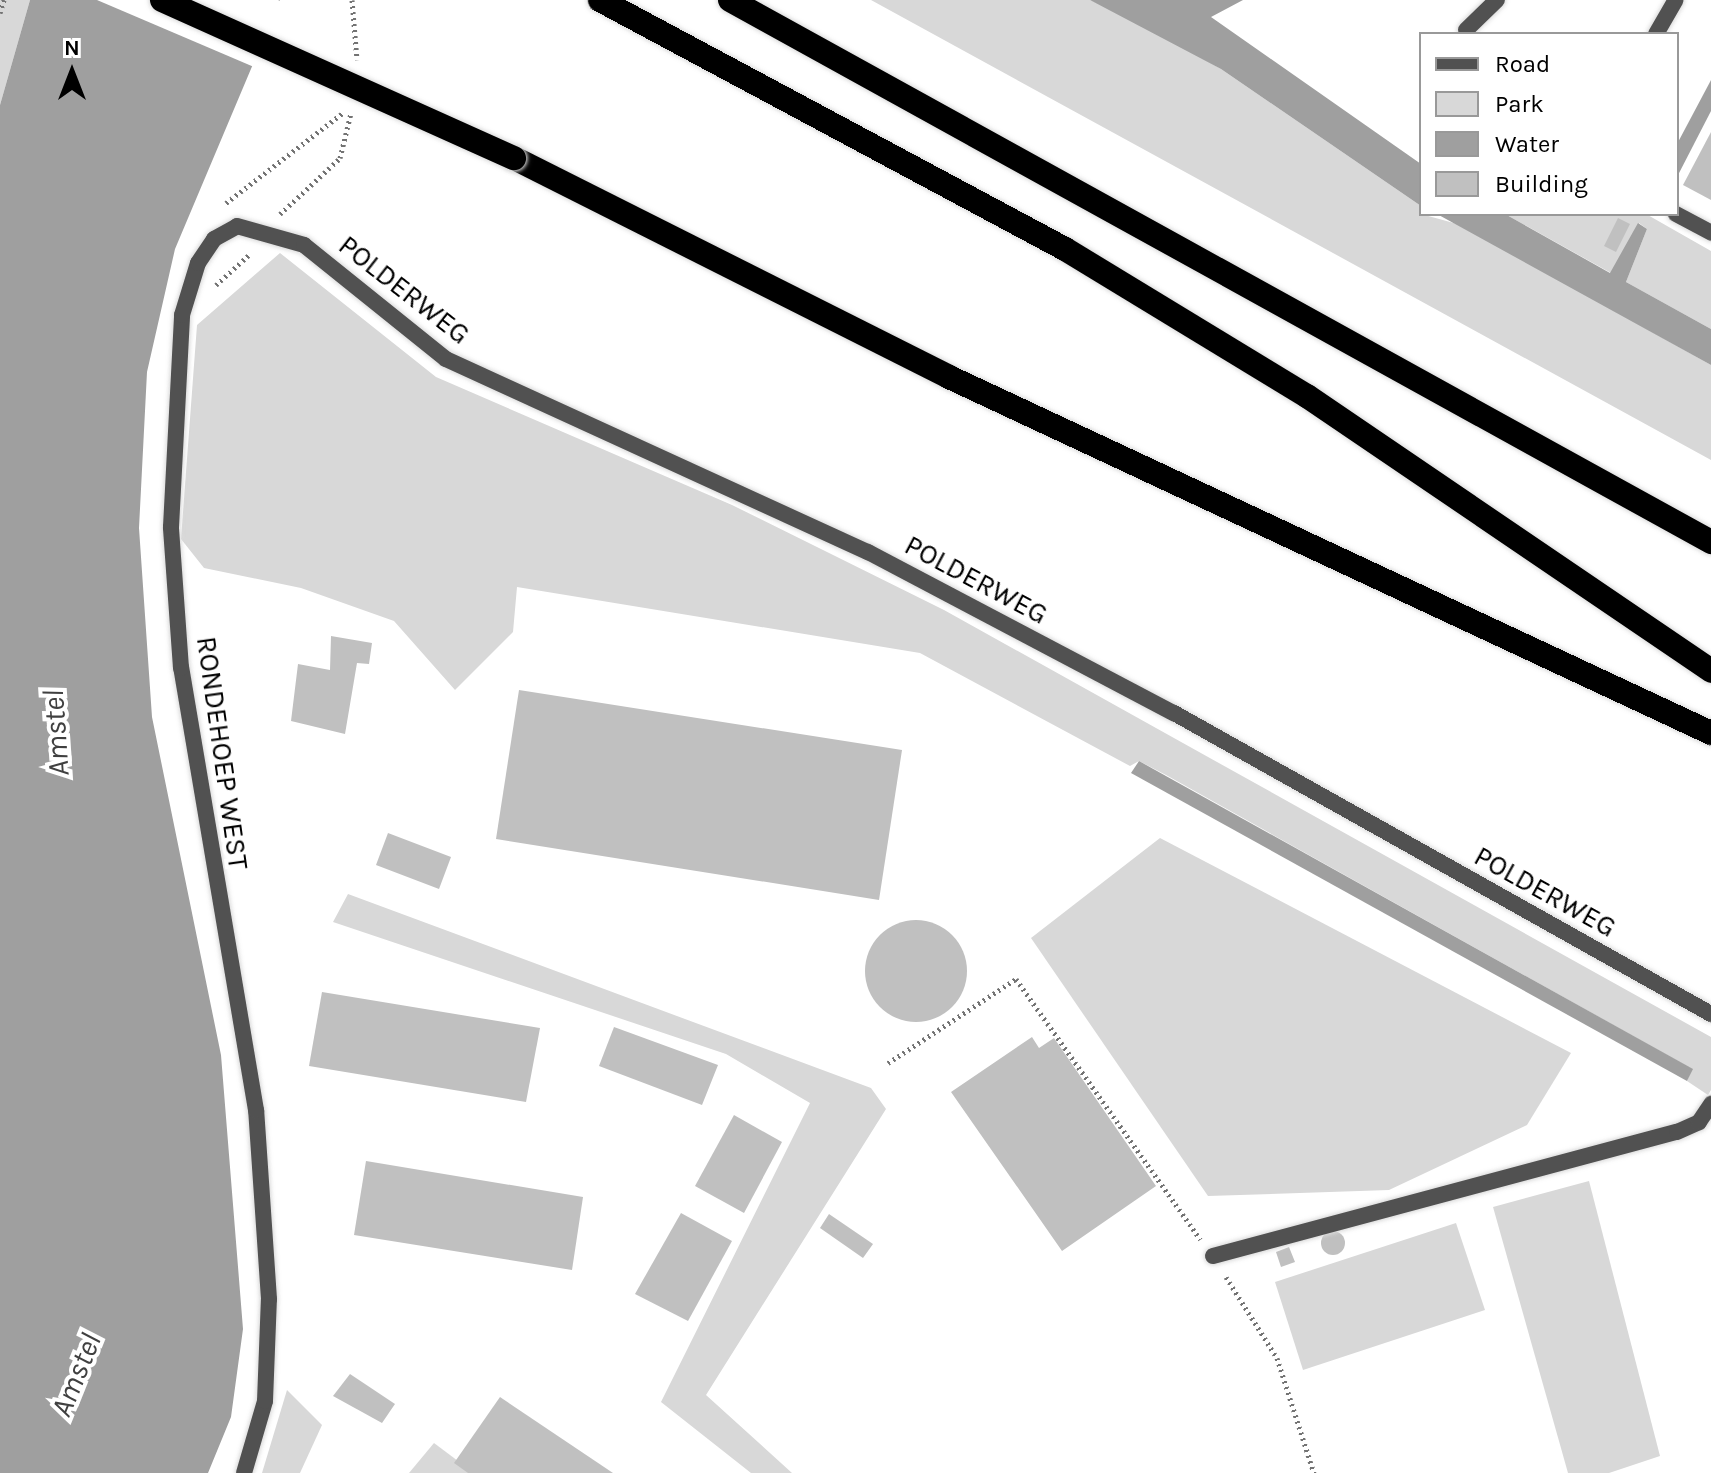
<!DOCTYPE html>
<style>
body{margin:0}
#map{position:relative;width:1711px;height:1473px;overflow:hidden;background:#fff;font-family:Karla,sans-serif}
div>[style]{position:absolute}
.green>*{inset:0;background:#d8d8d8}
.water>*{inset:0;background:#9f9f9f}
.pier>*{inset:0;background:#fff}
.building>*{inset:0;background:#c0c0c0}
.round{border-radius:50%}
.path>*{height:5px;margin-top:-2.5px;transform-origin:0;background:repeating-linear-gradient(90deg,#737373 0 2px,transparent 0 6px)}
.roads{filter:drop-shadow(0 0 2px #dbdbdb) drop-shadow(0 0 2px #dbdbdb)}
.service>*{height:16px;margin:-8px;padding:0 8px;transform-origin:8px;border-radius:8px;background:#515151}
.minor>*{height:16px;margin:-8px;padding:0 8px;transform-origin:8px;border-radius:8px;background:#515151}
.motorway>*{height:24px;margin:-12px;padding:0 12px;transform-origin:12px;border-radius:12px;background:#000}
.bridges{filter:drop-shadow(0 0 2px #dbdbdb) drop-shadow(0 0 2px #dbdbdb)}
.motorway-bridge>*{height:24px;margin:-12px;padding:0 12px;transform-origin:12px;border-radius:12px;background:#000}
span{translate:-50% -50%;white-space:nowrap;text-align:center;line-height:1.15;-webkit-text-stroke:8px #fff;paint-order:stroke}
.street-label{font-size:28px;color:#000}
.water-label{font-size:30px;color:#404040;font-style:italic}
.legend{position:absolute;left:1419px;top:32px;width:260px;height:184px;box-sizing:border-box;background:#fff;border:2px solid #999;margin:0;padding:10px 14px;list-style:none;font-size:24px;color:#000}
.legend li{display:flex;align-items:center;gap:16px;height:40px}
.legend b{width:40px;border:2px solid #999}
.north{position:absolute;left:32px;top:32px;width:80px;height:80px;-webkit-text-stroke:6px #fff;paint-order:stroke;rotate:0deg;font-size:22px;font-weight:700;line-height:32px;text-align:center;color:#000}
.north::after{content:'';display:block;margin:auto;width:28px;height:36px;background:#000;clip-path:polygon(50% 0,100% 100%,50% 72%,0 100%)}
</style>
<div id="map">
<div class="green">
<i style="clip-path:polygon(0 0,30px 0,0 105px)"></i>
<i style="clip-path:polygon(871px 0,1090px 0,1135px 19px,1221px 69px,1421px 206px,1421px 214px,1461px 225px,1711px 365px,1711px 460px)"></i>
<i style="clip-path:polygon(1505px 214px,1646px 214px,1711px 251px,1711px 329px,1626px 282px,1647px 229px,1639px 223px,1611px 273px)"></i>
<i style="clip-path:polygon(280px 253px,436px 377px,732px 505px,944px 610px,1711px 1037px,1711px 1090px,1708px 1095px,1687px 1081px,1692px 1069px,1166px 775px,1139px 761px,1130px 766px,920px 653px,517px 587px,513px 632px,455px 690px,394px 621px,301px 588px,204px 568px,181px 539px,197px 325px)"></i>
<i style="clip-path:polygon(1160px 838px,1571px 1053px,1527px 1125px,1389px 1190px,1208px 1196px,1031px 938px)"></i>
<i style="clip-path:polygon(348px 894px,871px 1088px,886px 1109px,706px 1395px,792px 1473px,751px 1473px,661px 1402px,810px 1103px,726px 1054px,333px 922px)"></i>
<i style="clip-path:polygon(1589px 1181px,1660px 1456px,1609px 1473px,1568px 1473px,1493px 1207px)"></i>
<i style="clip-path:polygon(1456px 1223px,1485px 1310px,1303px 1370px,1275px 1282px)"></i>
<i style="clip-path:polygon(287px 1390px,322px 1425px,300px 1473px,262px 1473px)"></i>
<i style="clip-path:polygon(434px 1443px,474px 1473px,409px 1473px)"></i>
</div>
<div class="water">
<i style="clip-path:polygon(30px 0,280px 0,175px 249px,147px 372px,139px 528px,152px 717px,221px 1055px,243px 1329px,231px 1417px,208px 1473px,0 1473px,0 105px)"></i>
<i style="clip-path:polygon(1090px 0,1243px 0,1211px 17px,1421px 164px,1421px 206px,1221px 69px)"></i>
<i style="clip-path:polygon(1711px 80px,1711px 111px,1677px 177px,1677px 144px)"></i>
<i style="clip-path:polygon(1437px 214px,1505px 214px,1610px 273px,1638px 223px,1647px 229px,1626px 282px,1711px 329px,1711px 365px)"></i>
<i style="clip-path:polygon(1139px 761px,1693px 1069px,1687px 1081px,1131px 773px)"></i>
</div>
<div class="pier">
<i style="clip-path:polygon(97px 0,278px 0,284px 3px,254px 67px)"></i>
</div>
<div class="building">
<i style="clip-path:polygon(1711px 132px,1711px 200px,1683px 185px)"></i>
<i style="clip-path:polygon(1618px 218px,1630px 224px,1616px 252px,1604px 246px)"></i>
<i style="clip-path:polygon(331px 636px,372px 643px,369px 664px,357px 663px,345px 734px,291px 721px,298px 664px,330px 670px)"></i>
<i style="clip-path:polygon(519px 690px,902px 750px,879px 900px,496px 839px)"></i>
<i style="clip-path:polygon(388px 833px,451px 857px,439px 889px,376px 865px)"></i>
<i class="round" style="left:865px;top:920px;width:102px;height:102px"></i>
<i style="clip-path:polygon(322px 992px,540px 1028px,526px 1102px,309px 1066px)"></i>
<i style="clip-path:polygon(614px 1027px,718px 1065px,702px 1105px,599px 1066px)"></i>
<i style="clip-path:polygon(1032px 1037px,1039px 1048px,1054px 1038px,1156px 1186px,1062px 1251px,951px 1092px)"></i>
<i style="clip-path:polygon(734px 1115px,782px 1142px,744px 1213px,695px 1186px)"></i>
<i style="clip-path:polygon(366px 1161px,583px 1197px,572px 1270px,354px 1235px)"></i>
<i style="clip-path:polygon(681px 1213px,732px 1241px,688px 1321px,635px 1294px)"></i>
<i style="clip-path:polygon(829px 1214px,873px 1244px,863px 1258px,820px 1228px)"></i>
<i class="round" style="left:1321px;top:1231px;width:24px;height:24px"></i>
<i style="clip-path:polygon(1289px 1247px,1295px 1262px,1281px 1267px,1276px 1252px)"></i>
<i style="clip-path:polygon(350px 1374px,395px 1404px,382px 1423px,333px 1396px)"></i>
<i style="clip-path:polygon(500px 1397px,613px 1473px,468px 1473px,454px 1463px)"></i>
</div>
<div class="path">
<i style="left:352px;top:0;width:60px;rotate:85.2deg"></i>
<i style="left:0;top:13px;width:14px;rotate:-73deg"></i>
<i style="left:226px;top:203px;width:149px;rotate:-37.6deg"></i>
<i style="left:280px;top:214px;width:82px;rotate:-43deg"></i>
<i style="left:340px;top:158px;width:46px;rotate:-76.3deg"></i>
<i style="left:216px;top:285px;width:46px;rotate:-42.4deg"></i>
<i style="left:888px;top:1063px;width:153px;rotate:-33.3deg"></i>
<i style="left:1016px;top:979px;width:319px;rotate:54.7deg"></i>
<i style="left:1226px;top:1277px;width:96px;rotate:57.8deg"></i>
<i style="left:1277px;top:1358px;width:121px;rotate:72.2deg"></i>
</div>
<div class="roads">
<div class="service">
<i style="left:1466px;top:30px;width:43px;rotate:-44.1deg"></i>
<i style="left:1656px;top:34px;width:39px;rotate:-60deg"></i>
<i style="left:1213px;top:1256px;width:480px;rotate:-15deg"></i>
<i style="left:1677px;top:1132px;width:24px;rotate:-24deg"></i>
<i style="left:1699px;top:1122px;width:22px;rotate:-56deg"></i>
</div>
<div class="minor">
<i style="left:1676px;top:214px;width:40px;rotate:28deg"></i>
<i style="left:244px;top:1473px;width:75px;rotate:-73.7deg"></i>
<i style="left:265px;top:1401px;width:102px;rotate:-87.8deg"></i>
<i style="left:269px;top:1299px;width:189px;rotate:-93.9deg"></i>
<i style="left:256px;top:1110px;width:448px;rotate:-99.6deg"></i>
<i style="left:181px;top:668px;width:141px;rotate:-94.1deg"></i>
<i style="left:171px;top:527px;width:212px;rotate:-87deg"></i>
<i style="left:182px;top:315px;width:54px;rotate:-72.9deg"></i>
<i style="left:198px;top:263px;width:29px;rotate:-56deg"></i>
<i style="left:214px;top:239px;width:26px;rotate:-29deg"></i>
<i style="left:237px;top:226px;width:70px;rotate:15.8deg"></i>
<i style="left:304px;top:245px;width:182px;rotate:38.8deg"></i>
<i style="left:446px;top:359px;width:464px;rotate:24.6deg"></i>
<i style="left:868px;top:552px;width:346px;rotate:27.8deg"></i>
<i style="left:1174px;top:713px;width:616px;rotate:29.27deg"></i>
</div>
<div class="motorway">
<i style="left:600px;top:0;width:527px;rotate:28.17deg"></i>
<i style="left:1065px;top:249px;width:283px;rotate:31.3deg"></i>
<i style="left:1307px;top:396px;width:489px;rotate:34.2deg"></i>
<i style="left:730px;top:0;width:1121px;rotate:28.92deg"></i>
<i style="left:514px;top:158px;width:487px;rotate:26.7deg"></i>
<i style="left:949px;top:377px;width:841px;rotate:25.04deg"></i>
</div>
</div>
<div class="bridges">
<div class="motorway-bridge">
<i style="left:162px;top:0;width:386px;rotate:24.2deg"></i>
</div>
</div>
<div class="street-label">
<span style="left:404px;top:290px;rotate:38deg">POLDERWEG</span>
<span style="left:976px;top:580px;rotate:28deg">POLDERWEG</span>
<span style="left:222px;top:753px;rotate:82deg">RONDEHOEP WEST</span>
<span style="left:1545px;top:892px;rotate:29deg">POLDERWEG</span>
</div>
<div class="water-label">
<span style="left:56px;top:733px;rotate:-94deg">Amstel</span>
<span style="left:76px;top:1375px;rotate:-68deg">Amstel</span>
</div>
<ul class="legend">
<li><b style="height:10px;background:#515151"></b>Road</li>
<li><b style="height:22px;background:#d8d8d8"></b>Park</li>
<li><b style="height:22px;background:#9f9f9f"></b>Water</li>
<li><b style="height:22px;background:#c0c0c0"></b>Building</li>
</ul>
<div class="north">N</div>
</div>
